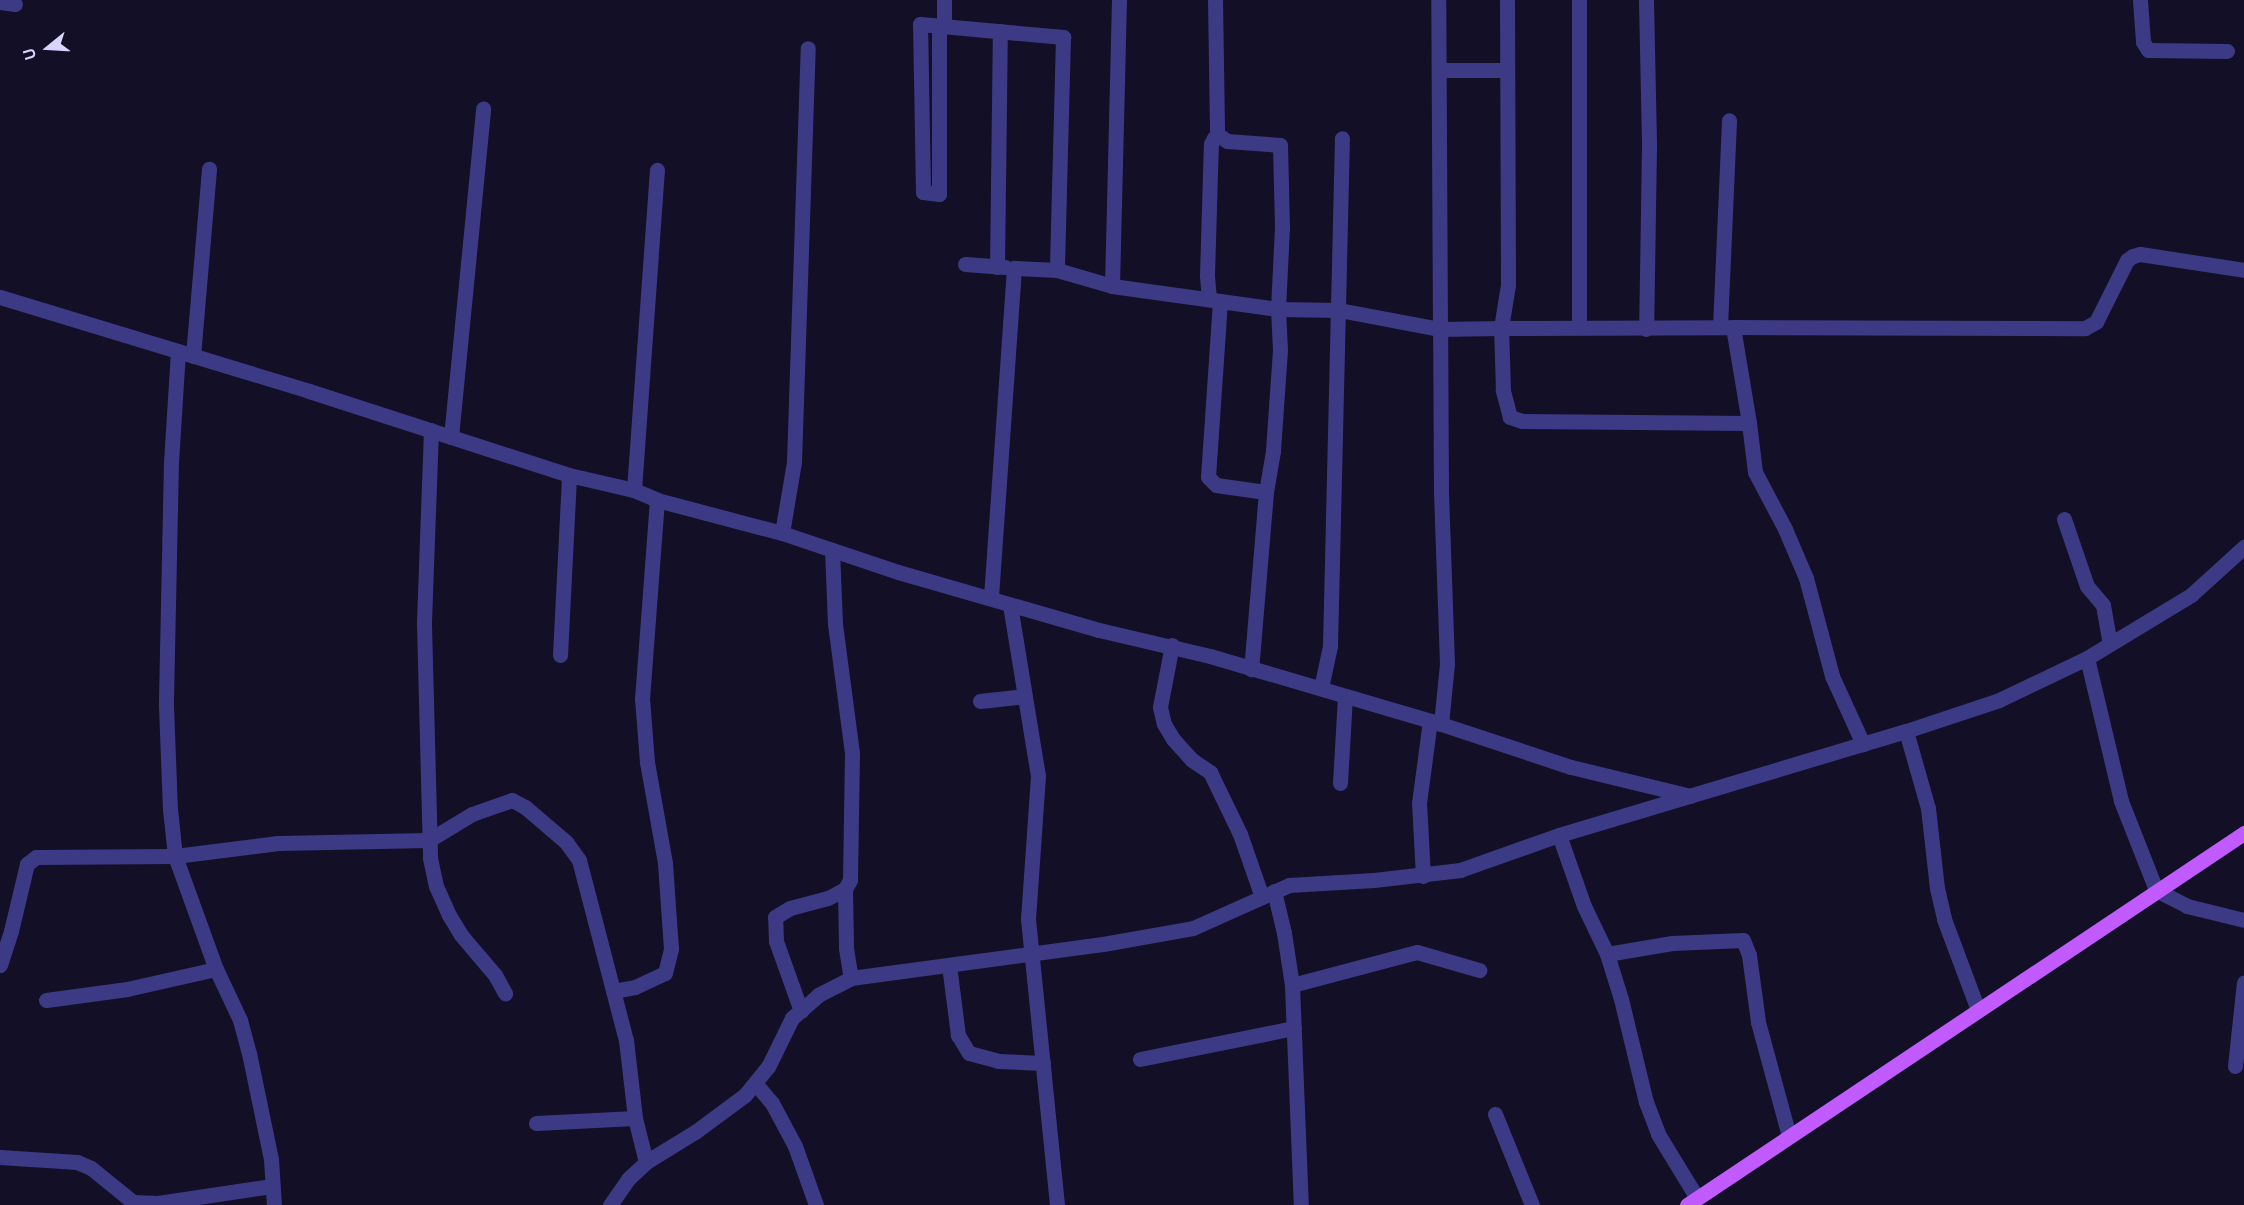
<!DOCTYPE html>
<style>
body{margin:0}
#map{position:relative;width:2244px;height:1205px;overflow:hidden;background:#130f26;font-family:Overpass,sans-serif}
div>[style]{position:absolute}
.minor>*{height:15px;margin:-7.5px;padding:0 7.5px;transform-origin:7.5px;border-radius:7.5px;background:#3d3a85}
.major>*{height:15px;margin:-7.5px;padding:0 7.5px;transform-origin:7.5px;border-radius:7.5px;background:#c25bff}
span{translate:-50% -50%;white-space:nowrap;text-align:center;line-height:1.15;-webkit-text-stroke:6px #130f26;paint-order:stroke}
.north{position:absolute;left:18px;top:18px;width:60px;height:60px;-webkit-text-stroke:4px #130f26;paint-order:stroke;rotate:252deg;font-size:16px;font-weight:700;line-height:24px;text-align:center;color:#d9d4ff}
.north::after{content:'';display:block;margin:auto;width:21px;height:27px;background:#d9d4ff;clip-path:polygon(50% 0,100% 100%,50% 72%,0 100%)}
</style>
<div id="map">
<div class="minor">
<i style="left:1215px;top:0;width:134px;rotate:89.1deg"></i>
<i style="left:1646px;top:0;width:147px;rotate:88.8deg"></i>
<i style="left:1649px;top:147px;width:182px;rotate:90.9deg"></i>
<i style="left:2140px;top:0;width:42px;rotate:85.9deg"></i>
<i style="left:2143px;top:42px;width:9px;rotate:58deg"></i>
<i style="left:2148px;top:50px;width:79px;rotate:0.7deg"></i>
<i style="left:0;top:2px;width:15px;rotate:8deg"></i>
<i style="left:939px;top:26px;width:168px;rotate:90deg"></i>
<i style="left:939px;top:194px;width:16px;rotate:-173deg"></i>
<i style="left:923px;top:192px;width:168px;rotate:-91deg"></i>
<i style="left:920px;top:24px;width:144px;rotate:5.2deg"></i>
<i style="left:1063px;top:37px;width:233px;rotate:91.5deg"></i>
<i style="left:944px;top:26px;width:26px;rotate:-90deg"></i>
<i style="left:1439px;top:70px;width:68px"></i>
<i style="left:965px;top:264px;width:40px;rotate:4.3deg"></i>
<i style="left:997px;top:267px;width:236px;rotate:-89.3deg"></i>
<i style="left:1112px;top:286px;width:286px;rotate:-88.6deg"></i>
<i style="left:0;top:297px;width:323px;rotate:16.9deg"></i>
<i style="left:309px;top:391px;width:273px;rotate:17.9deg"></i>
<i style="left:569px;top:475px;width:67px;rotate:13deg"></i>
<i style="left:634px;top:490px;width:25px;rotate:23deg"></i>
<i style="left:1209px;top:299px;width:24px;rotate:-95deg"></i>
<i style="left:1207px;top:275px;width:131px;rotate:-88.3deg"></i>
<i style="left:1211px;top:144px;width:7px;rotate:-63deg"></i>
<i style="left:1214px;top:138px;width:5px;rotate:-53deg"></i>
<i style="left:1217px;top:134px;width:12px;rotate:35deg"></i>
<i style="left:1227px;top:141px;width:53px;rotate:4.3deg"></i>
<i style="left:1280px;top:145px;width:82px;rotate:88.6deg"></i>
<i style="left:1282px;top:227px;width:82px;rotate:92.8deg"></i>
<i style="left:1278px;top:309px;width:41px;rotate:87.2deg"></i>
<i style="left:1280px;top:350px;width:101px;rotate:94deg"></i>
<i style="left:1273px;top:451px;width:42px;rotate:99.7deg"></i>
<i style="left:1266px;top:492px;width:178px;rotate:94.8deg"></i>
<i style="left:1220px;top:301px;width:176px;rotate:93.9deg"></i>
<i style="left:1208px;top:477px;width:11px;rotate:45deg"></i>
<i style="left:1216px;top:485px;width:50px;rotate:8deg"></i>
<i style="left:1579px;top:327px;width:327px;rotate:-90deg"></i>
<i style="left:1720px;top:327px;width:207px;rotate:-87.5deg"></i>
<i style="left:1733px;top:327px;width:352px;rotate:0.2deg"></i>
<i style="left:2085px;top:328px;width:13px;rotate:-29deg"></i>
<i style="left:2096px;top:322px;width:69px;rotate:-63.4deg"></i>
<i style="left:2127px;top:260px;width:7px;rotate:-34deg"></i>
<i style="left:2133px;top:256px;width:7px;rotate:-16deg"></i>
<i style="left:2140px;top:254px;width:105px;rotate:8.7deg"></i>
<i style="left:178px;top:351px;width:110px;rotate:93.6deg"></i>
<i style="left:171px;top:461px;width:245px;rotate:91.2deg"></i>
<i style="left:166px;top:706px;width:103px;rotate:87.8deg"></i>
<i style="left:170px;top:809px;width:47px;rotate:83.9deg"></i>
<i style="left:175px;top:856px;width:120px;rotate:70.1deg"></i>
<i style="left:216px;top:969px;width:56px;rotate:64.8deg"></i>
<i style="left:240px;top:1020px;width:34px;rotate:75deg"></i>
<i style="left:249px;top:1053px;width:108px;rotate:78.3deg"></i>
<i style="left:271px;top:1159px;width:46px;rotate:86.3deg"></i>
<i style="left:193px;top:356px;width:188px;rotate:-85.1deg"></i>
<i style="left:1749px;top:423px;width:227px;rotate:-179.5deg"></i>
<i style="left:1522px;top:421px;width:13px;rotate:-162deg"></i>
<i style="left:1510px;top:417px;width:28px;rotate:-105deg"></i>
<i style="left:1503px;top:390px;width:62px;rotate:-91.8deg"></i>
<i style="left:1501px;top:328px;width:232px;rotate:-0.2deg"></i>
<i style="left:1733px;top:327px;width:97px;rotate:80.5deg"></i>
<i style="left:1749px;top:423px;width:49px;rotate:83deg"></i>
<i style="left:1755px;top:472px;width:64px;rotate:62.2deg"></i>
<i style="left:1785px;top:529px;width:53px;rotate:66.8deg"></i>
<i style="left:1806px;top:578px;width:101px;rotate:75.1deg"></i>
<i style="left:1832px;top:676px;width:75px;rotate:65.5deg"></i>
<i style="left:431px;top:430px;width:195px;rotate:92.1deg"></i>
<i style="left:424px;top:625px;width:233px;rotate:88.5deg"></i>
<i style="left:430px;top:858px;width:29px;rotate:78deg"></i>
<i style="left:436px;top:886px;width:32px;rotate:66deg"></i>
<i style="left:449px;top:915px;width:23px;rotate:59deg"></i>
<i style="left:461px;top:935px;width:52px;rotate:49.6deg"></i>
<i style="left:495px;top:975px;width:21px;rotate:61deg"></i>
<i style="left:451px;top:437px;width:330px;rotate:-84.4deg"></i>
<i style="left:634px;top:490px;width:321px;rotate:-85.9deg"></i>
<i style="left:2064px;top:519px;width:71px;rotate:71.1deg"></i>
<i style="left:2087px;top:586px;width:25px;rotate:50deg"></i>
<i style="left:2103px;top:605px;width:39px;rotate:80deg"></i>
<i style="left:782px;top:533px;width:72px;rotate:-80.4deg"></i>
<i style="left:794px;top:462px;width:414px;rotate:-88.1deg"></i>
<i style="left:991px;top:597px;width:330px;rotate:-86deg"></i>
<i style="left:1014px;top:268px;width:43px;rotate:2.7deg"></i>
<i style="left:1057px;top:270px;width:57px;rotate:16.2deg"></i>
<i style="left:1112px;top:286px;width:109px;rotate:7.9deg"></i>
<i style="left:1220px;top:301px;width:59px;rotate:7.9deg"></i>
<i style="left:1278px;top:309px;width:61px;rotate:0.9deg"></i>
<i style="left:1339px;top:310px;width:103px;rotate:10.7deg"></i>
<i style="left:1440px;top:329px;width:329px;rotate:-90.3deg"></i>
<i style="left:1010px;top:605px;width:173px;rotate:80.7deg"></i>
<i style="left:1038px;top:776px;width:143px;rotate:94deg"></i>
<i style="left:1028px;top:919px;width:287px;rotate:84.2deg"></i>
<i style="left:1172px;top:645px;width:63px;rotate:101deg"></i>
<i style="left:1160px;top:707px;width:17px;rotate:77deg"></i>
<i style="left:1164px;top:724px;width:17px;rotate:59deg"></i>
<i style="left:1173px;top:739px;width:28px;rotate:48deg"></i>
<i style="left:1192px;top:760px;width:22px;rotate:34deg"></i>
<i style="left:1210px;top:772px;width:69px;rotate:64.2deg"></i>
<i style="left:1240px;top:834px;width:67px;rotate:70.8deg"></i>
<i style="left:560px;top:655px;width:180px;rotate:-87.1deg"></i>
<i style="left:2087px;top:658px;width:147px;rotate:76.6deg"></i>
<i style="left:2121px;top:801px;width:96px;rotate:68.5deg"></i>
<i style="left:2156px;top:890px;width:35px;rotate:27deg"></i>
<i style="left:2187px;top:906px;width:59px;rotate:13.8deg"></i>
<i style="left:1321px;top:688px;width:43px;rotate:-77.9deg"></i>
<i style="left:1330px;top:646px;width:508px;rotate:-88.65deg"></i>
<i style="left:980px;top:701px;width:45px;rotate:-6.3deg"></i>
<i style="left:1441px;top:724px;width:60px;rotate:-84.3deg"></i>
<i style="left:1447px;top:664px;width:170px;rotate:-92deg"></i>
<i style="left:1441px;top:494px;width:165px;rotate:-90.3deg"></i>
<i style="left:1440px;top:329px;width:61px;rotate:-0.9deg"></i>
<i style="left:1501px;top:328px;width:44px;rotate:-80.8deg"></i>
<i style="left:1508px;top:285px;width:285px;rotate:-90.2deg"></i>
<i style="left:1906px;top:731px;width:80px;rotate:74.1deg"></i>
<i style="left:1928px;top:808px;width:81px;rotate:83.6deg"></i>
<i style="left:1937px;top:888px;width:32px;rotate:77deg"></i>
<i style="left:1944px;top:919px;width:97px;rotate:69.5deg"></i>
<i style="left:1340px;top:783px;width:86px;rotate:-86.7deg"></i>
<i style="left:1559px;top:835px;width:75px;rotate:70.6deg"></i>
<i style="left:1584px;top:906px;width:53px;rotate:64.4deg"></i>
<i style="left:1607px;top:954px;width:47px;rotate:72.7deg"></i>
<i style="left:1621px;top:999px;width:106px;rotate:76.4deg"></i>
<i style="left:1646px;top:1102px;width:34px;rotate:69deg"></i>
<i style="left:1658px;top:1134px;width:75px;rotate:58.6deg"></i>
<i style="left:1423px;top:876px;width:73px;rotate:-93.1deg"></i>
<i style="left:1419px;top:803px;width:83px;rotate:-82.4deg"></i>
<i style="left:845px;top:889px;width:59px;rotate:89deg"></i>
<i style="left:846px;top:948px;width:30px;rotate:81deg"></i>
<i style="left:1274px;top:891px;width:43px;rotate:76.6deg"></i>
<i style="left:1284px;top:933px;width:53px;rotate:81.3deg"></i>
<i style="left:1292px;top:985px;width:220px;rotate:87.7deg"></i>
<i style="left:1607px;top:954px;width:66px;rotate:-9.6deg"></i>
<i style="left:1672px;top:943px;width:71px;rotate:-2.4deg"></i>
<i style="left:1743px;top:940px;width:16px;rotate:68deg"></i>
<i style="left:1749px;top:955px;width:68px;rotate:82.3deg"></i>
<i style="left:1758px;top:1022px;width:118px;rotate:74.8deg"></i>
<i style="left:0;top:965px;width:36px;rotate:-72deg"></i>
<i style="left:11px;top:931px;width:69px;rotate:-76.6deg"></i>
<i style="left:27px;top:864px;width:11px;rotate:-38deg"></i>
<i style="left:36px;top:857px;width:139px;rotate:-0.4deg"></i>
<i style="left:175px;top:856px;width:104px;rotate:-7.2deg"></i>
<i style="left:278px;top:843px;width:151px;rotate:-1.1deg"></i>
<i style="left:429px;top:840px;width:50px;rotate:-31.2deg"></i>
<i style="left:472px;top:814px;width:42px;rotate:-19.3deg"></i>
<i style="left:512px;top:800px;width:15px;rotate:28deg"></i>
<i style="left:525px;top:807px;width:54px;rotate:40.5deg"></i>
<i style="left:566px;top:842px;width:22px;rotate:54deg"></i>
<i style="left:579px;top:860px;width:186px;rotate:75.4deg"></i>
<i style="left:626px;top:1040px;width:79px;rotate:83.4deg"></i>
<i style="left:635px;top:1118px;width:45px;rotate:76deg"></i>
<i style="left:949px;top:965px;width:71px;rotate:82.7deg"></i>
<i style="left:958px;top:1035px;width:21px;rotate:59deg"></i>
<i style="left:969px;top:1053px;width:30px;rotate:15deg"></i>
<i style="left:998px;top:1061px;width:45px;rotate:2.5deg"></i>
<i style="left:1292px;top:985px;width:129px;rotate:-14.8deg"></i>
<i style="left:1417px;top:952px;width:65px;rotate:16.2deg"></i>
<i style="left:613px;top:991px;width:22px;rotate:-10deg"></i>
<i style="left:635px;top:987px;width:33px;rotate:-25deg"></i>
<i style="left:665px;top:973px;width:25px;rotate:-76deg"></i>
<i style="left:671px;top:949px;width:86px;rotate:-94deg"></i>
<i style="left:665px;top:863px;width:103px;rotate:-100.1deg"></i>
<i style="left:647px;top:762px;width:63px;rotate:-94.5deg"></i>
<i style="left:642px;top:699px;width:200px;rotate:-85.7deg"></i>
<i style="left:657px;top:500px;width:129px;rotate:14.8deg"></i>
<i style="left:782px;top:533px;width:122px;rotate:18.6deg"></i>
<i style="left:898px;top:572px;width:209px;rotate:16.1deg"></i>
<i style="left:1099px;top:630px;width:114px;rotate:13.2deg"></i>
<i style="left:1210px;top:656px;width:241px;rotate:16.4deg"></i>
<i style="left:1441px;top:724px;width:137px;rotate:18.3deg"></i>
<i style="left:1571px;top:767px;width:123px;rotate:13.6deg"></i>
<i style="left:46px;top:1000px;width:82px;rotate:-7.7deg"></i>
<i style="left:127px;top:989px;width:91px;rotate:-12.7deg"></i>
<i style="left:801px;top:1011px;width:74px;rotate:-109.7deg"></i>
<i style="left:776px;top:941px;width:24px;rotate:-92deg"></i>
<i style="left:775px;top:917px;width:17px;rotate:-31deg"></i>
<i style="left:790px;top:908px;width:39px;rotate:-15deg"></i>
<i style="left:828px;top:898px;width:19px;rotate:-28deg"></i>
<i style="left:845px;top:889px;width:10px;rotate:-61deg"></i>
<i style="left:850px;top:880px;width:127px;rotate:-89.1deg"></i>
<i style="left:852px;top:753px;width:130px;rotate:-97.5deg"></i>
<i style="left:835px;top:624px;width:74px;rotate:-92.3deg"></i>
<i style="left:1140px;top:1059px;width:157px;rotate:-11.4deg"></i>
<i style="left:2235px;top:1066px;width:84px;rotate:-83.9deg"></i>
<i style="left:755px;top:1083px;width:26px;rotate:50deg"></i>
<i style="left:772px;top:1103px;width:49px;rotate:61.9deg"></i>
<i style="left:795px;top:1146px;width:63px;rotate:70.4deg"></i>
<i style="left:1495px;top:1114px;width:98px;rotate:67.9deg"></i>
<i style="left:536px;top:1123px;width:99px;rotate:-2.9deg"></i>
<i style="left:0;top:1157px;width:77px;rotate:3.7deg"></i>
<i style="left:77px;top:1162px;width:15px;rotate:23deg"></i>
<i style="left:91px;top:1168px;width:54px;rotate:39deg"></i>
<i style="left:133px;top:1202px;width:25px;rotate:2deg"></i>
<i style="left:158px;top:1203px;width:115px;rotate:-8.5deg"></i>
<i style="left:610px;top:1205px;width:32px;rotate:-55deg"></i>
<i style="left:628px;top:1179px;width:25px;rotate:-43deg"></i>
<i style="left:646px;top:1162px;width:57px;rotate:-31.5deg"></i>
<i style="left:695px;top:1132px;width:62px;rotate:-36.5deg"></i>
<i style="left:745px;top:1095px;width:36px;rotate:-51deg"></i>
<i style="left:768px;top:1067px;width:55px;rotate:-63.9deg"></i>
<i style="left:792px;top:1018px;width:35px;rotate:-41deg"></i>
<i style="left:818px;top:995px;width:37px;rotate:-27deg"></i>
<i style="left:851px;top:978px;width:254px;rotate:-7.7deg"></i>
<i style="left:1103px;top:944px;width:91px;rotate:-10.1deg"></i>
<i style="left:1193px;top:928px;width:105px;rotate:-24.1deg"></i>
<i style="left:1289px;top:885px;width:85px;rotate:-3.4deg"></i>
<i style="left:1374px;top:880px;width:87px;rotate:-6.6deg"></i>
<i style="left:1460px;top:870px;width:105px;rotate:-19.5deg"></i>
<i style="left:1559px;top:835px;width:362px;rotate:-16.7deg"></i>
<i style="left:1906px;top:731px;width:98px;rotate:-18.4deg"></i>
<i style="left:1999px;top:700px;width:98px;rotate:-25.5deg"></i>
<i style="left:2087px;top:658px;width:122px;rotate:-31.2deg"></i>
<i style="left:2191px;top:595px;width:72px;rotate:-42.2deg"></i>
</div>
<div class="major">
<i style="left:1687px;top:1205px;width:670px;rotate:-33.74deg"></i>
</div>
<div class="north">U</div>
</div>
